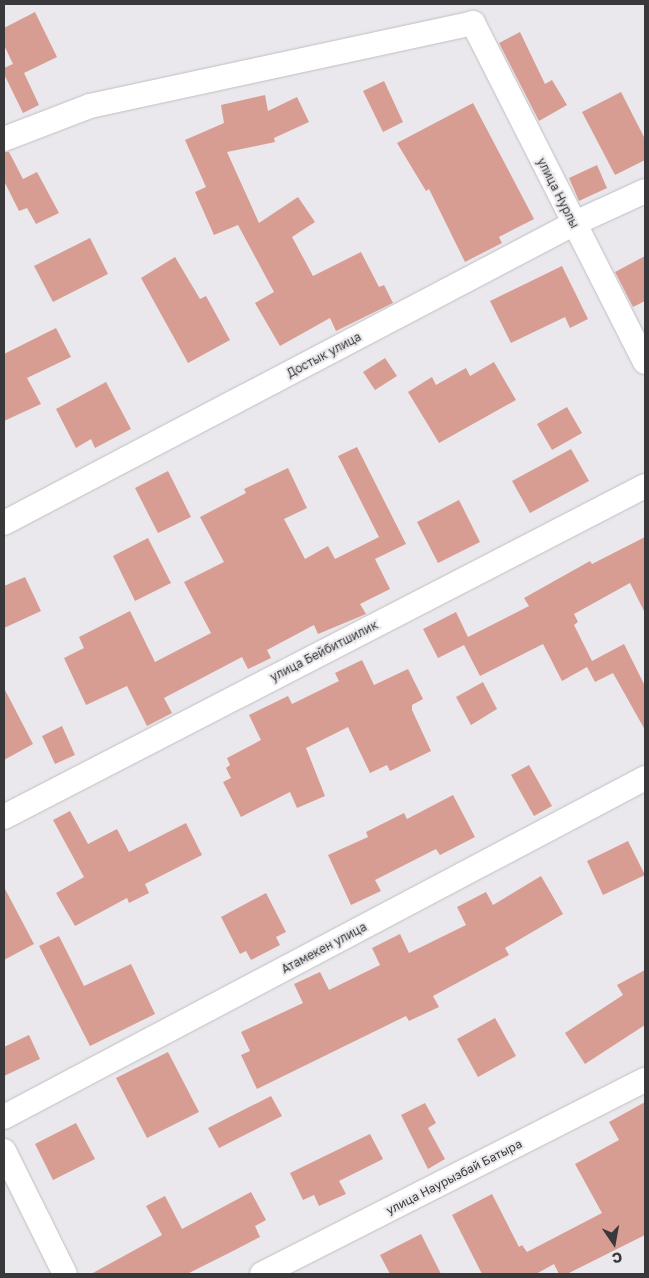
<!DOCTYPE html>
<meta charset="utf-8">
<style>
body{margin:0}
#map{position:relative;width:649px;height:1278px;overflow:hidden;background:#eae8ec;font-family:"Golos Text",sans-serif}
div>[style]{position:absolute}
.building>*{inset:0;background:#d89d92}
.roads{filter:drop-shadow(0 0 1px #c0bec2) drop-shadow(0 0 1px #c0bec2)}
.minor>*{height:24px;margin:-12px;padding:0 12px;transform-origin:12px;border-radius:12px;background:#fff}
span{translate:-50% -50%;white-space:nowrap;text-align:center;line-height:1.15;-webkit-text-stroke:4px #eae8ec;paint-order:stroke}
.street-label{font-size:12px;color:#39383a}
.frame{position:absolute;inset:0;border:5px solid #39383a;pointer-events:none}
.north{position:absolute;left:589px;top:1218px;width:50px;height:50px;-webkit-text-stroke:4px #eae8ec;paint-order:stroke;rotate:168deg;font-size:14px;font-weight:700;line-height:20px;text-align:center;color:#39383a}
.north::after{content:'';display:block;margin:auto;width:18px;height:22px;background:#39383a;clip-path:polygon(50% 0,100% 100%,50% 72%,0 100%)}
</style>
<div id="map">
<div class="building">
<i style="clip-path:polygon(35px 12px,57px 57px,24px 73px,39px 105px,23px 113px,4px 74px,4px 68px,13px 64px,4px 45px,4px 28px)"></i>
<i style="clip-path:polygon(520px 32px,545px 84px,552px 80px,567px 105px,539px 121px,499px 43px)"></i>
<i style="clip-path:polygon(384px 81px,403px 122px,383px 132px,363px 91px)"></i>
<i style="clip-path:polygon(621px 92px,645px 139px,645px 160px,615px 175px,582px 112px)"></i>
<i style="clip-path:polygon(265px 95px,268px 111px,297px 97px,309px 122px,274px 138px,275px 142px,227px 152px,259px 223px,298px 197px,315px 222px,292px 237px,313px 276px,361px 252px,379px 287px,384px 285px,393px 303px,336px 331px,330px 318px,280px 346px,255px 303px,274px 292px,238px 225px,214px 235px,195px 192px,206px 187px,185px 140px,224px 123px,221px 105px)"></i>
<i style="clip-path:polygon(473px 103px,534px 219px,499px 237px,502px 243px,465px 262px,429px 189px,426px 191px,397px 143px)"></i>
<i style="clip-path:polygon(4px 152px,9px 152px,23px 179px,37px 172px,59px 213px,36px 224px,27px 208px,19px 211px,4px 181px)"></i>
<i style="clip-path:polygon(597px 165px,607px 188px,579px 201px,569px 178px)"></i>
<i style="clip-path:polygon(90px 238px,108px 274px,53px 302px,34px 266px)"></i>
<i style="clip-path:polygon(645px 256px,645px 301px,633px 307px,615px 272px)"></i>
<i style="clip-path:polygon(175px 257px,200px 299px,206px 296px,230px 340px,188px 363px,141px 278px)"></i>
<i style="clip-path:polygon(562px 266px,588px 319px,570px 328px,565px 317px,511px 343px,490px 301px)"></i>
<i style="clip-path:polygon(56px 328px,71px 357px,27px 378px,41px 404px,4px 421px,4px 354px)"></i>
<i style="clip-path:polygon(385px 358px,397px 376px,375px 390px,363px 372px)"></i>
<i style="clip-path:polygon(494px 362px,516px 400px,439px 443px,408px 392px,432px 377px,436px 385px,466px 368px,470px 376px)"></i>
<i style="clip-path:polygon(106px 382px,131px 429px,95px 448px,91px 439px,76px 448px,56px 409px)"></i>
<i style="clip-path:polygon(567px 407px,582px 433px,552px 450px,537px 424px)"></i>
<i style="clip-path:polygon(357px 447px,406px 544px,375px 559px,390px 589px,360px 604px,366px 614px,318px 634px,314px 625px,267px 650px,271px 658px,248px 669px,242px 657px,164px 698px,172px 713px,147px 726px,127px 686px,86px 705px,64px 658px,84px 648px,79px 637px,130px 611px,155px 662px,211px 633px,184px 582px,224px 562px,200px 517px,246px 493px,244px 489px,288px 468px,307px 508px,284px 519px,305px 559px,328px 546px,335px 559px,379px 537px,338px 456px)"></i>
<i style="clip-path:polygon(571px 449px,589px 481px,530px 513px,512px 481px)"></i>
<i style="clip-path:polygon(168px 471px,191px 517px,158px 533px,135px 488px)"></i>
<i style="clip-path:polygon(459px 500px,480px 542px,438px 563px,417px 522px)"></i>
<i style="clip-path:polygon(645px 537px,645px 613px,630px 583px,574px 614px,578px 622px,574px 625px,592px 661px,624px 644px,645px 686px,645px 730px,613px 673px,595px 682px,587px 667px,562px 681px,543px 644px,480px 676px,464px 645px,438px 658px,423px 629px,456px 612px,468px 637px,529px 606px,524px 598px,590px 561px,592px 564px)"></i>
<i style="clip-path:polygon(148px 538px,171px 583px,135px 601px,113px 556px)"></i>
<i style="clip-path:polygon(25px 577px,41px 611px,4px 628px,4px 586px)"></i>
<i style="clip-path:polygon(362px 660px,374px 685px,408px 669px,423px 699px,412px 705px,412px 710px,431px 751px,390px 771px,387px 765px,370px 773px,348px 727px,306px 748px,325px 796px,297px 808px,290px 792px,241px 817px,223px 782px,231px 778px,226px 768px,230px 765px,227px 758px,261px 740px,249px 715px,288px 696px,292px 704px,339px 681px,335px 673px)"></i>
<i style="clip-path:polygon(483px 682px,497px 709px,471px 725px,456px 697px)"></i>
<i style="clip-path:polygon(4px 688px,33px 744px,4px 760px)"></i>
<i style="clip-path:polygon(62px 726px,75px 755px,55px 764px,42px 736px)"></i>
<i style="clip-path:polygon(529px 765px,552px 806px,534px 816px,511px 775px)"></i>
<i style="clip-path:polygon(453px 795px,475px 837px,440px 855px,436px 849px,375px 880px,381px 891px,351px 905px,328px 855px,368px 837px,366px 832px,404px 813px,407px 819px)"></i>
<i style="clip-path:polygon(70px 811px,88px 844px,117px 829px,129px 852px,186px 823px,202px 855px,145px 884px,149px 893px,129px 903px,127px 898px,75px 926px,56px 893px,84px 877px,53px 820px)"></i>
<i style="clip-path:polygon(628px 841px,645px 875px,603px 895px,587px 861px)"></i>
<i style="clip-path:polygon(541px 876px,563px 914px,505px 948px,509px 955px,433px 996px,439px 1007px,409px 1021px,406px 1016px,257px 1089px,241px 1055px,250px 1051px,241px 1032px,303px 1003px,294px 984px,320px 972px,329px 990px,380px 965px,372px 948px,400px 934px,409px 953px,466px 925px,457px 907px,486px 892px,493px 905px)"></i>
<i style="clip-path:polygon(4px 887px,34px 944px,4px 960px)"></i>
<i style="clip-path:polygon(266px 893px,286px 932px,276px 937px,280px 945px,251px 960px,246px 951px,240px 954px,221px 917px)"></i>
<i style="clip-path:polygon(59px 936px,84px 986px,131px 964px,155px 1014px,90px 1046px,39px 946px)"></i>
<i style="clip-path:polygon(645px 970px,645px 1025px,585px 1064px,565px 1033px,623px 995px,617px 985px)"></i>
<i style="clip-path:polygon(495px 1018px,516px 1056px,478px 1077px,457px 1039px)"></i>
<i style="clip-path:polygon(29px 1035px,40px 1059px,4px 1076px,4px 1047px)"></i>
<i style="clip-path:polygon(168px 1052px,199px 1112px,147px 1138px,116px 1078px)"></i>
<i style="clip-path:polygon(271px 1096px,282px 1116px,219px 1148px,208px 1128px)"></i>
<i style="clip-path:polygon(645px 1102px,645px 1235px,567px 1274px,559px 1274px,554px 1264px,536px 1274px,482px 1274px,452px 1215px,492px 1194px,519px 1247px,522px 1245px,527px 1252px,602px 1213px,575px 1164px,619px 1140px,609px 1122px)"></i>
<i style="clip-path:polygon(425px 1103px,436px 1123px,428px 1128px,445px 1159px,428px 1169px,401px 1115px)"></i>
<i style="clip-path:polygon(76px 1123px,95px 1159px,53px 1180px,35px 1144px)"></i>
<i style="clip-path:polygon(370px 1134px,383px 1159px,339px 1181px,346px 1194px,319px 1206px,314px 1195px,303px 1200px,290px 1173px)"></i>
<i style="clip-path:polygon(251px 1192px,266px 1220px,255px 1226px,260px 1237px,233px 1251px,187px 1274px,91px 1274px,162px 1235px,146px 1206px,165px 1196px,182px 1229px)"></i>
<i style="clip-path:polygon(421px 1234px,441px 1274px,390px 1274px,380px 1255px)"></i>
</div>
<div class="roads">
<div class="minor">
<i style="left:4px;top:139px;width:92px;rotate:-21deg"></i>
<i style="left:90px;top:106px;width:392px;rotate:-12.2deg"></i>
<i style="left:473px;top:23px;width:380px;rotate:63.1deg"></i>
<i style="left:4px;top:523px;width:643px;rotate:-27.72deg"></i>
<i style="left:573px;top:224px;width:79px;rotate:-24.6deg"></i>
<i style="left:4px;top:817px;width:721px;rotate:-27.31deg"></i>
<i style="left:4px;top:1117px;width:725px;rotate:-27.87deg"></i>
<i style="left:4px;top:1151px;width:137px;rotate:63.6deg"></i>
<i style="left:262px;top:1274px;width:429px;rotate:-26.9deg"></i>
</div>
</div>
<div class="street-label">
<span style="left:558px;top:193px;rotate:63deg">улица Нурлы</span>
<span style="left:324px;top:355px;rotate:-28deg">Достык улица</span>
<span style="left:324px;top:651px;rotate:-27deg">улица Бейбитшилик</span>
<span style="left:324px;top:948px;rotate:-28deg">Атамекен улица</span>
<span style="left:454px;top:1177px;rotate:-27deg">улица Наурызбай Батыра</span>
</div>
<div class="frame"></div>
<div class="north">С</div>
</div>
